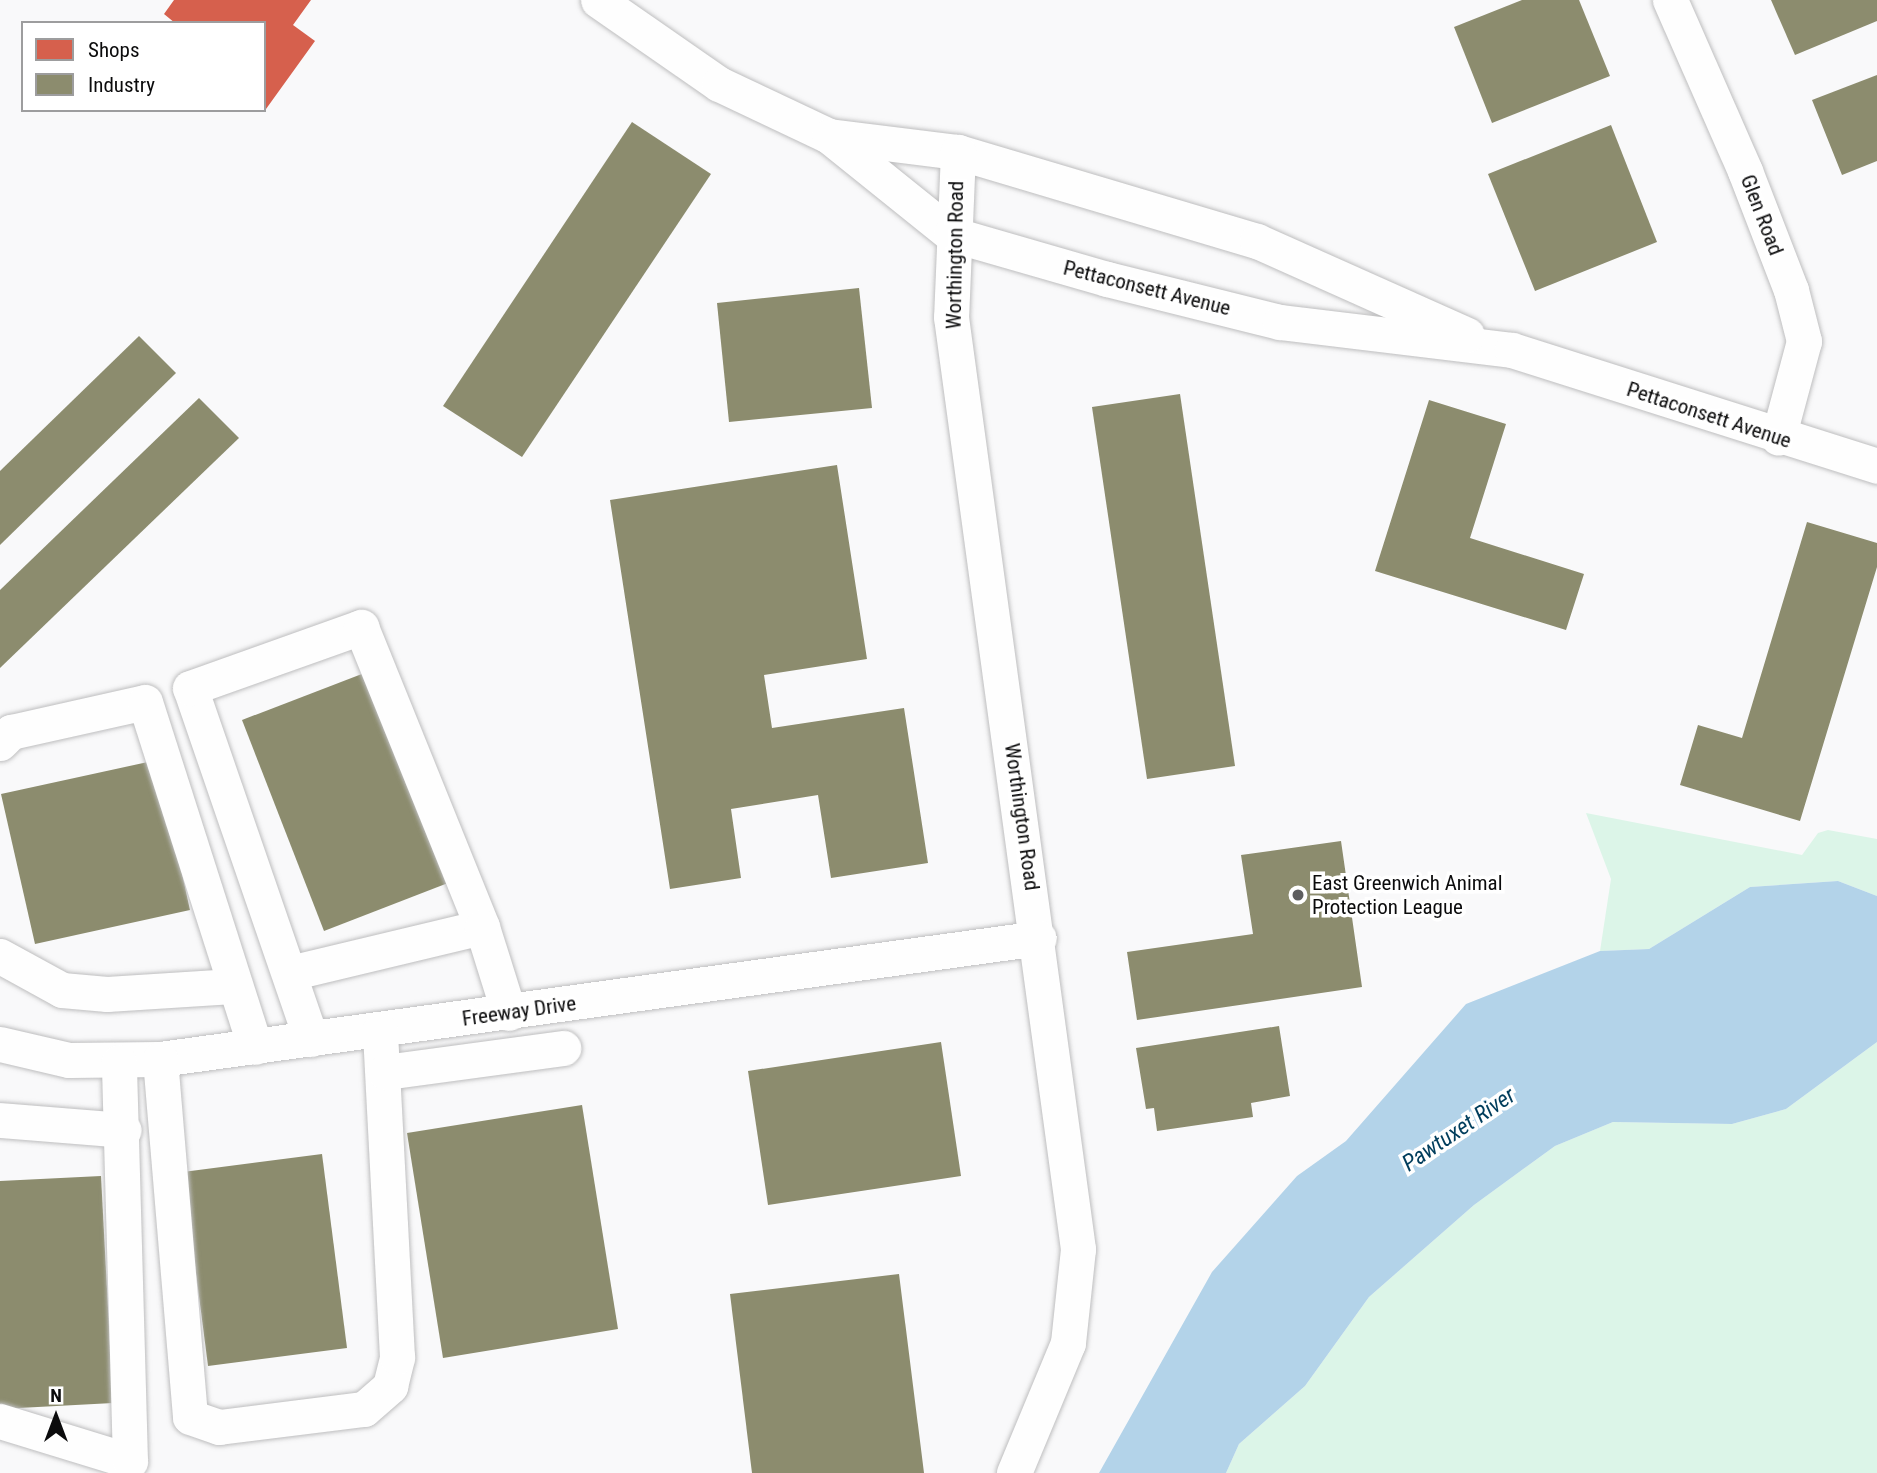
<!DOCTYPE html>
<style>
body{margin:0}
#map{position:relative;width:1877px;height:1473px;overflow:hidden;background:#f9f9fa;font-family:"Roboto Condensed",sans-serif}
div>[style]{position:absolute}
.green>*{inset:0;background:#dcf5e8}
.water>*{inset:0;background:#b3d3e9}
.shops>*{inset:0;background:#d6604d}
.industry>*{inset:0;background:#8c8c6e}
.roads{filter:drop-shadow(0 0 2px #bebebf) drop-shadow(0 0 2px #bebebf)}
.minor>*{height:35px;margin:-17.5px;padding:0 17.5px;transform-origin:17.5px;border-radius:17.5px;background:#fefefe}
.dots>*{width:19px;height:19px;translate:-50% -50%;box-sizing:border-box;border:4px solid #fff;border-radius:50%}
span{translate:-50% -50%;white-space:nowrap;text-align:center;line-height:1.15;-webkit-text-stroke:7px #fff;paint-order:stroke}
.street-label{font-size:21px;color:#0b0b0c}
.poi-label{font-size:21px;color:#0b0b0c}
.left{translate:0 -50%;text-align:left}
.water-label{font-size:23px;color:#003d5c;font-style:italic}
.legend{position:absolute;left:21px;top:21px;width:245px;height:91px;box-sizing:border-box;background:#fff;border:2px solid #9d9d9e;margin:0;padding:9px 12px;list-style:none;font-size:21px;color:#0b0b0c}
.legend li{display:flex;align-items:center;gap:14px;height:35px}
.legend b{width:35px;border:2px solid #9d9d9e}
.north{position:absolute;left:21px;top:1382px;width:70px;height:70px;-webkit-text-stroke:5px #fff;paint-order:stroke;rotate:0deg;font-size:19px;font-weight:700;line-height:28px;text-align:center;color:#0b0b0c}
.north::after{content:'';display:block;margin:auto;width:24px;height:32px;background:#0b0b0c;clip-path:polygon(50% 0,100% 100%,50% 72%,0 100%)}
</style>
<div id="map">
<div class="green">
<i style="clip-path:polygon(1586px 813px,1802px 855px,1818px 833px,1828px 830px,1877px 839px,1877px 896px,1838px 881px,1750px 887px,1649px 949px,1600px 951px,1611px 879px)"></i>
<i style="clip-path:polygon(1877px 1042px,1877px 1473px,1226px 1473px,1239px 1444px,1305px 1386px,1369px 1297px,1474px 1205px,1555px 1146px,1613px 1122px,1732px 1124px,1786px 1109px)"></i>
</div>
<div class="water">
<i style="clip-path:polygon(1838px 881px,1877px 896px,1877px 1042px,1786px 1109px,1732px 1124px,1613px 1122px,1555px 1146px,1474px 1205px,1369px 1297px,1305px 1386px,1239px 1444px,1226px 1473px,1099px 1473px,1212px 1272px,1297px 1176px,1346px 1141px,1466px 1004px,1600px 951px,1649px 949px,1750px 887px)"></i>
</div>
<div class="shops">
<i style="clip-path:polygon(174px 0,311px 0,293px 25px,315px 41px,266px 109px,264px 23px,175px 23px,164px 14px)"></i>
</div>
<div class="industry">
<i style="clip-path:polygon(1522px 0,1579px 0,1610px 76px,1492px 123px,1454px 27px)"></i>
<i style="clip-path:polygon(1771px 0,1877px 0,1877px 21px,1795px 55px)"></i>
<i style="clip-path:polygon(1877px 75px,1877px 161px,1842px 175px,1812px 100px)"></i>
<i style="clip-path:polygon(632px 122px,711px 174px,522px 457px,443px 406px)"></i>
<i style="clip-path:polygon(1611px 125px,1657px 242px,1535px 291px,1488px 174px)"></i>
<i style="clip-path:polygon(859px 288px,872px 408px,729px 422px,717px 303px)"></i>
<i style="clip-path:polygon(139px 336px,176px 373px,0 545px,0 471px)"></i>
<i style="clip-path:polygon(1180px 394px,1235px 766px,1147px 779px,1092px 407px)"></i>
<i style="clip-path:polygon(199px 398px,239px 438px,0 668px,0 590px)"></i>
<i style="clip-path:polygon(1429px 400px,1506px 424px,1470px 538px,1584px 574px,1566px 630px,1375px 571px)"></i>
<i style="clip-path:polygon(837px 465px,867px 659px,764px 675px,772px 728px,904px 708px,928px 863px,831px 878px,818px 795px,731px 809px,741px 878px,670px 889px,610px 500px)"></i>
<i style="clip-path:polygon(1807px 522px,1877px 543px,1877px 567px,1800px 821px,1680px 785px,1698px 725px,1742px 738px)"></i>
<i style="clip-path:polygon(367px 672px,448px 883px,324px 931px,242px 720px)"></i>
<i style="clip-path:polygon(157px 760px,190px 910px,35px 944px,1px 794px)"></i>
<i style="clip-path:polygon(1341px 841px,1362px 987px,1137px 1020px,1127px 952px,1253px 934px,1241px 855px)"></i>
<i style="clip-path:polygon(1279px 1026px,1290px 1096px,1251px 1103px,1253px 1117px,1157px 1131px,1154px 1108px,1146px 1109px,1136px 1048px)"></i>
<i style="clip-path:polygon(941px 1042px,961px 1176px,768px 1205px,748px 1071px)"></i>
<i style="clip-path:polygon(582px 1105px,618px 1329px,443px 1358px,407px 1133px)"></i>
<i style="clip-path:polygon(322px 1154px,347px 1348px,208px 1366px,183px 1172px)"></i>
<i style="clip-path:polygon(101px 1176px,113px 1403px,0 1409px,0 1181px)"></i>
<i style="clip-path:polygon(899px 1274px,924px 1473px,752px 1473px,730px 1294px)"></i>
</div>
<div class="roads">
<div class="minor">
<i style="left:598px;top:0;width:147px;rotate:34.8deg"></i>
<i style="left:719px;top:84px;width:122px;rotate:25.3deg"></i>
<i style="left:829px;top:136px;width:156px;rotate:38.8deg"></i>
<i style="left:951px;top:234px;width:162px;rotate:16.1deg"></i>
<i style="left:1107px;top:279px;width:178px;rotate:14deg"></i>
<i style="left:1280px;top:322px;width:234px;rotate:6.9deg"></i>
<i style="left:1512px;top:350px;width:383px;rotate:17.6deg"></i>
<i style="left:1670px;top:0;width:187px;rotate:66.3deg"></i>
<i style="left:1745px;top:171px;width:128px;rotate:68.9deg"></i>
<i style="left:1791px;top:290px;width:53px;rotate:75.7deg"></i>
<i style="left:1804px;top:341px;width:100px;rotate:105deg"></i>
<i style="left:829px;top:136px;width:130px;rotate:7.1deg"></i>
<i style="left:958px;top:152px;width:312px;rotate:16.6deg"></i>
<i style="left:1257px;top:241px;width:230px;rotate:24.1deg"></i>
<i style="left:958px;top:152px;width:165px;rotate:92.4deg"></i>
<i style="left:951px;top:317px;width:941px;rotate:82.24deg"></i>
<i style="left:1078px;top:1249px;width:95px;rotate:96.1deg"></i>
<i style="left:1068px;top:1343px;width:141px;rotate:112.6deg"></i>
<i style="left:0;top:743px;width:16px;rotate:-45deg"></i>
<i style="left:11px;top:732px;width:137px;rotate:-12.6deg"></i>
<i style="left:145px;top:702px;width:362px;rotate:72.3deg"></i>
<i style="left:0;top:956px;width:71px;rotate:28.7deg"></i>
<i style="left:62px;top:990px;width:45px;rotate:5.1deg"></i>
<i style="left:107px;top:994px;width:126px;rotate:-3.6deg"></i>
<i style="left:290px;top:973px;width:197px;rotate:-13.5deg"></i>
<i style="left:311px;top:1039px;width:371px;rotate:-109deg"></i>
<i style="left:190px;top:688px;width:182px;rotate:-19.6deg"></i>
<i style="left:361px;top:627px;width:323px;rotate:68deg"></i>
<i style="left:482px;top:927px;width:90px;rotate:72.6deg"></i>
<i style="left:0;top:1044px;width:71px;rotate:13.1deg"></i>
<i style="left:69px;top:1060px;width:91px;rotate:-0.6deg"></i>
<i style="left:160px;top:1059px;width:887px;rotate:-7.84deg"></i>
<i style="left:160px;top:1059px;width:359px;rotate:85.2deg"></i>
<i style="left:190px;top:1417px;width:31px;rotate:19deg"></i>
<i style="left:219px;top:1427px;width:146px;rotate:-7.1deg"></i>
<i style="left:364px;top:1409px;width:35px;rotate:-41deg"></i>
<i style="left:390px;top:1386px;width:30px;rotate:-76deg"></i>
<i style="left:397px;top:1357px;width:327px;rotate:-93deg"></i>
<i style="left:385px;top:1072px;width:180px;rotate:-7.7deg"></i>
<i style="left:0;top:1120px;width:124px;rotate:4.6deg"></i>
<i style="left:0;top:1421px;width:136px;rotate:17.1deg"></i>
<i style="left:130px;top:1461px;width:399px;rotate:-91.6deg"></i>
</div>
</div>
<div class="dots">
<i style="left:1298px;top:895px;background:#5e5e5f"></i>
</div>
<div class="street-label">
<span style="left:1762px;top:215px;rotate:69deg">Glen Road</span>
<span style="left:955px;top:255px;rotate:-89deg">Worthington Road</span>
<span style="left:1147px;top:288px;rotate:14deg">Pettaconsett Avenue</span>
<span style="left:1709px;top:415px;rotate:18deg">Pettaconsett Avenue</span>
<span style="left:1022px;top:817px;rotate:82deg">Worthington Road</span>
<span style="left:519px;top:1011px;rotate:-8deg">Freeway Drive</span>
</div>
<div class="poi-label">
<span class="left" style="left:1312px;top:895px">East Greenwich Animal<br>Protection League</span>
</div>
<div class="water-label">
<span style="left:1459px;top:1130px;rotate:-34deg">Pawtuxet River</span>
</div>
<ul class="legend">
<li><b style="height:19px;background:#d6604d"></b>Shops</li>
<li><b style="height:19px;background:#8c8c6e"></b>Industry</li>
</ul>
<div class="north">N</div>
</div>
